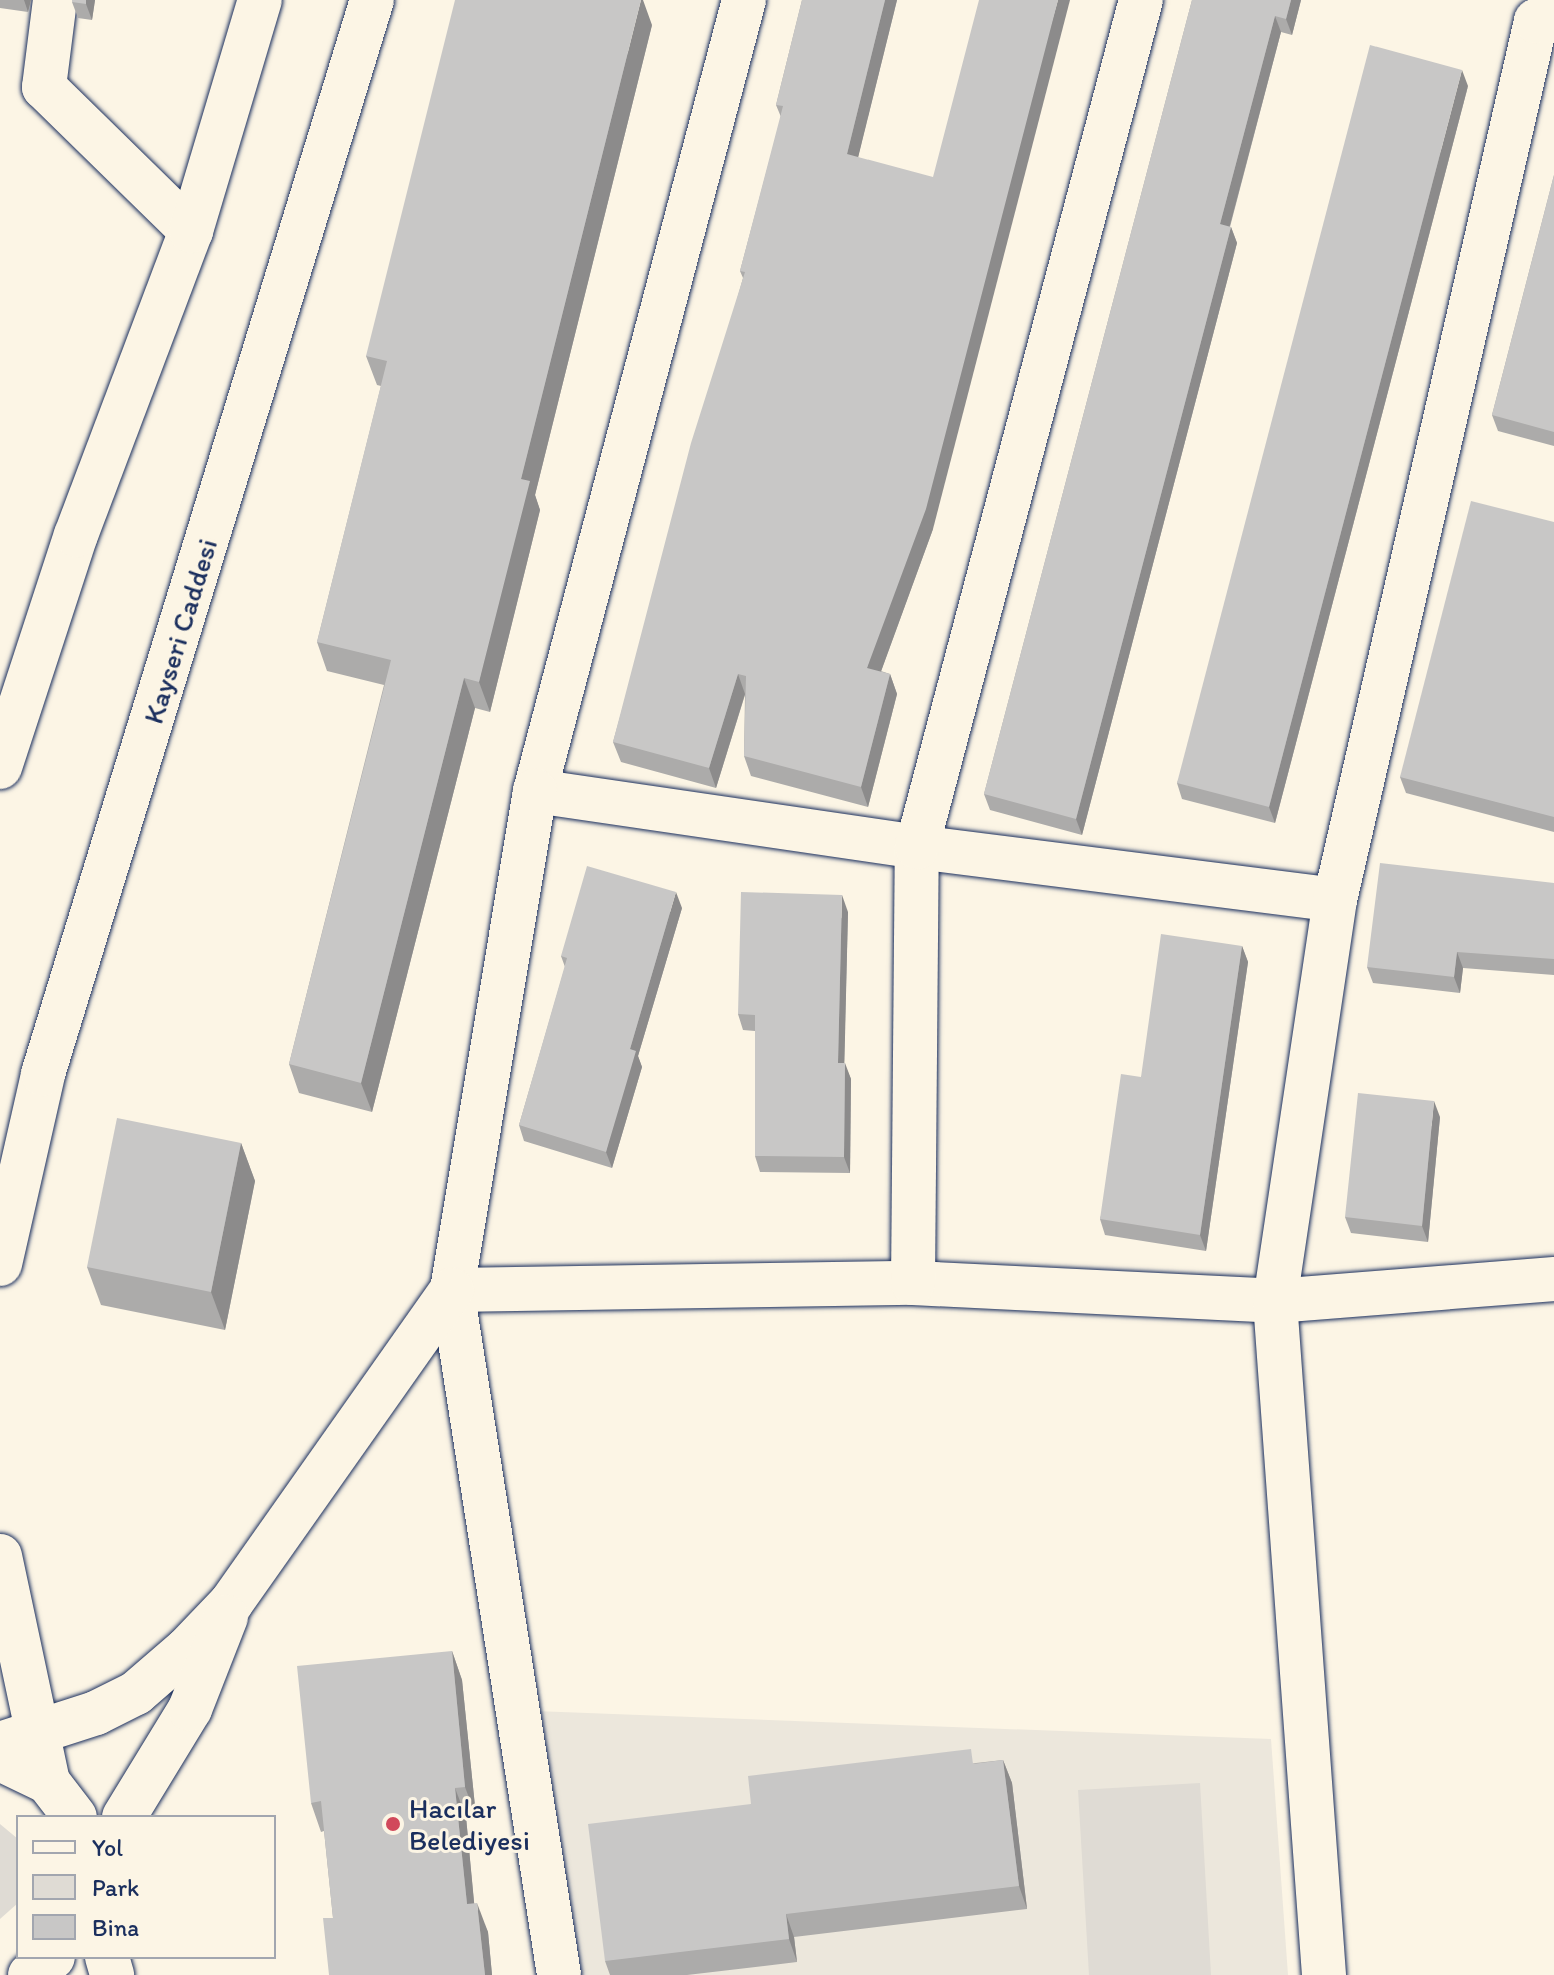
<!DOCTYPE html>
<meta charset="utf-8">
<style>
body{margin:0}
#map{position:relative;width:1554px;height:1975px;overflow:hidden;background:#fcf5e5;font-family:Itim,sans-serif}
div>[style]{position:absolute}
.built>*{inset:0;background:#ece7dc}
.green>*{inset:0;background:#dfdbd4}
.roads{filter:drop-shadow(0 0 2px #1b2f5e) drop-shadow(0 0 2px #1b2f5e)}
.minor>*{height:44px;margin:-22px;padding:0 22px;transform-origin:22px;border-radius:22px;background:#fcf5e5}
.major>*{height:44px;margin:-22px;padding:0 22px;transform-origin:22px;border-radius:22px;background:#fcf5e5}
.wall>*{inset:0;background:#acabaa}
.shaded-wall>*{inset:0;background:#8c8b8b}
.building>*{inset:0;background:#c8c7c6}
.dots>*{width:22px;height:22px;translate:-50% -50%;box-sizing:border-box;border:4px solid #fcf5e5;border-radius:50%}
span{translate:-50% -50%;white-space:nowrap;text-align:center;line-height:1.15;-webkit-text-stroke:6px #fcf5e5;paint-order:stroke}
.street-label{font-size:28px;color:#1b2f5e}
.poi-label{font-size:28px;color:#1b2f5e}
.left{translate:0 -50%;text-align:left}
.legend{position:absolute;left:16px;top:1815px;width:260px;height:144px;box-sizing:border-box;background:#fcf5e5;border:2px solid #a2a6af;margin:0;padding:10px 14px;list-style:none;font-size:24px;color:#1b2f5e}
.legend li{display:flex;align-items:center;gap:16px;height:40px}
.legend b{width:40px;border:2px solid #a2a6af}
</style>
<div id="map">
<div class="built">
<i style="clip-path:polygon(535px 1711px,1271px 1739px,1288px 1975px,581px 1975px)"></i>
</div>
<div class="green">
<i style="clip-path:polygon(1200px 1783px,1211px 1975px,1089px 1975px,1078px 1790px)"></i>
<i style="clip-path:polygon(0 1824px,18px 1839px,18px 1903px,0 1919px)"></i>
</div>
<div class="roads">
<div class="minor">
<i style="left:55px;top:0;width:88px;rotate:97.2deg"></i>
<i style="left:44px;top:87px;width:206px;rotate:44.4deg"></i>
<i style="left:744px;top:0;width:818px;rotate:104.8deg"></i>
<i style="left:535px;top:791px;width:386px;rotate:8.3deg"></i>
<i style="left:917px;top:847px;width:421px;rotate:7.2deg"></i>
<i style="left:1335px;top:900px;width:902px;rotate:-77.12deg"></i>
<i style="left:1536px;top:21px;width:19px;rotate:-21deg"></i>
<i style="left:535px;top:791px;width:506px;rotate:99.44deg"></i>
<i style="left:452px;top:1290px;width:461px;rotate:-0.9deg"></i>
<i style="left:913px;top:1283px;width:362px;rotate:2.8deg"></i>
<i style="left:1275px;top:1301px;width:280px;rotate:-4.5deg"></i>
<i style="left:913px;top:1283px;width:436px;rotate:-89.5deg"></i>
<i style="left:917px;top:847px;width:876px;rotate:-75.19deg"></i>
<i style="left:452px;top:1290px;width:693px;rotate:81.12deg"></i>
<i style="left:0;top:1744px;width:101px;rotate:-17.9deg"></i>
<i style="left:96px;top:1713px;width:45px;rotate:-26.6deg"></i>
<i style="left:136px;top:1693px;width:67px;rotate:-40.8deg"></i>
<i style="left:187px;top:1649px;width:64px;rotate:-46.3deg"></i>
<i style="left:231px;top:1603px;width:383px;rotate:-54.8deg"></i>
<i style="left:124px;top:1817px;width:127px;rotate:-58.6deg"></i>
<i style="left:190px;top:1709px;width:99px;rotate:-68.6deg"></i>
<i style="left:1324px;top:1975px;width:676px;rotate:-94.16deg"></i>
<i style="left:1275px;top:1301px;width:405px;rotate:-81.5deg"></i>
</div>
<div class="major">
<i style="left:0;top:767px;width:244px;rotate:-71.9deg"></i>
<i style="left:76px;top:535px;width:325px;rotate:-69.3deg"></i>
<i style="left:191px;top:231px;width:241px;rotate:-73.4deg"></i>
<i style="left:0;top:1264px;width:195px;rotate:-77.2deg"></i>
<i style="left:43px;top:1074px;width:1123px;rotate:-72.97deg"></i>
<i style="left:0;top:1556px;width:231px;rotate:78deg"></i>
<i style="left:0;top:1759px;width:53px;rotate:25.6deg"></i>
<i style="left:48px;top:1782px;width:44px;rotate:52.4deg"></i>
<i style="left:107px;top:1957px;width:19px;rotate:74deg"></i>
<i style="left:30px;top:1975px;width:29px;rotate:-38deg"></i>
</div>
</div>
<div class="wall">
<i style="clip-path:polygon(0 0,31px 0,28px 12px,0 8px)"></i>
<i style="clip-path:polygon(95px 0,92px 20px,78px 18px,72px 2px)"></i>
<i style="clip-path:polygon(802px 0,897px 0,858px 157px,933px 529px,881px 671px,890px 674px,897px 694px,868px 807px,751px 776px,744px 756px,745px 695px,716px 788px,621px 762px,613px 742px,743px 278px,740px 271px,781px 117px,776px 105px)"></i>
<i style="clip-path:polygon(1192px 0,1301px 0,1292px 35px,1281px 32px,1230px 227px,1231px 227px,1237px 243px,1082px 835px,990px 810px,984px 794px)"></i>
<i style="clip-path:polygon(652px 25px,535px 495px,540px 510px,490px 712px,475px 708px,372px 1112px,299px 1093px,289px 1064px,384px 685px,327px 671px,317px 642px,381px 386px,377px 385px,366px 356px)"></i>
<i style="clip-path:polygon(1468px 86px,1275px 823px,1182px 799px,1177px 783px)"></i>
<i style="clip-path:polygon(1554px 175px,1554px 446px,1498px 431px,1492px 415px)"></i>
<i style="clip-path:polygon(1554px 522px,1554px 832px,1406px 793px,1400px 777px)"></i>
<i style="clip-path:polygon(1554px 883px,1554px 975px,1463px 968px,1460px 993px,1373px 983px,1367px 967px)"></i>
<i style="clip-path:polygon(682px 908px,638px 1056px,642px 1067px,612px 1168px,524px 1141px,519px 1125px,565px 967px,561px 956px)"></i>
<i style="clip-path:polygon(848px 912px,844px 1063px,851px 1079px,850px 1173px,760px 1172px,755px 1156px,755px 1031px,743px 1030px,738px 1014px)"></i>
<i style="clip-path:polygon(1242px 946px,1248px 962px,1206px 1251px,1105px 1235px,1100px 1219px,1141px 1077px)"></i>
<i style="clip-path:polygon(1440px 1117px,1428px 1242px,1351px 1233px,1345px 1217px)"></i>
<i style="clip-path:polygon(241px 1143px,255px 1181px,225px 1330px,101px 1305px,87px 1267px)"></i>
<i style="clip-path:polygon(452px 1651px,462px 1680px,476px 1816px,466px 1817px,474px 1903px,488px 1932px,492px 1975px,329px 1975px,333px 1918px,324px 1831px,321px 1832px,311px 1803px)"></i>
<i style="clip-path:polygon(1003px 1760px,1012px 1783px,1027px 1909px,794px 1937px,797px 1962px,687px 1975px,610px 1975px,605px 1961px,751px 1804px,976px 1763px)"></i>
</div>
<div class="shaded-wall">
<i style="clip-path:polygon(24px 0,31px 0,28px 12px)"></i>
<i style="clip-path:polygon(86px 0,95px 0,92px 20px,86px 4px)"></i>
<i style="clip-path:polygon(641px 0,643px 0,652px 25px,535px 495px,540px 510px,490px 712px,479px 682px,521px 479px)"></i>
<i style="clip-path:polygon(885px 0,897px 0,854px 174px,847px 154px)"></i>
<i style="clip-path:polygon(1058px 0,1070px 0,933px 529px,875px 688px,867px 668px)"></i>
<i style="clip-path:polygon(1291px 0,1301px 0,1292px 35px,1286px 19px)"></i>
<i style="clip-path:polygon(1275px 16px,1281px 32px,1226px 240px,1220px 224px)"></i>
<i style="clip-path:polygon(1462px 70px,1468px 86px,1275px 823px,1269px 807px)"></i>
<i style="clip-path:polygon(1231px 227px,1237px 243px,1082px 835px,1076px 819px)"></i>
<i style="clip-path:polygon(738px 674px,745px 694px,716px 788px,709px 768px)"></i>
<i style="clip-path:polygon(890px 674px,897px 694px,868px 807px,861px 787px)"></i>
<i style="clip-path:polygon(464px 678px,475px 708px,372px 1112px,361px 1083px)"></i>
<i style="clip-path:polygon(676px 892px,682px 908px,638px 1056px,642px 1067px,612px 1168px,606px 1152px,630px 1049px)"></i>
<i style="clip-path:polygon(842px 895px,848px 912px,844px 1079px,838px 1063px)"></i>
<i style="clip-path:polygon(1242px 946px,1248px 962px,1206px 1251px,1200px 1235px)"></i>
<i style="clip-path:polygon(1457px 952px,1463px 968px,1460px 993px,1454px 977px)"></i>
<i style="clip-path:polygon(845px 1063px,851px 1079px,850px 1173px,844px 1157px)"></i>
<i style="clip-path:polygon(1434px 1101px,1440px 1117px,1428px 1242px,1422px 1226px)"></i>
<i style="clip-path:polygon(241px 1143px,255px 1181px,225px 1330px,211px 1292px)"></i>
<i style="clip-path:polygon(452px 1651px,462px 1680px,476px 1816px,465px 1787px)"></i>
<i style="clip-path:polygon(1003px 1760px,1012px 1783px,1027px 1909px,1019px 1886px)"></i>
<i style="clip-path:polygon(455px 1788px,466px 1817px,477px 1933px,467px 1904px)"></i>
<i style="clip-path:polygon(477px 1903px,488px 1932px,492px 1975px,485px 1975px)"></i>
<i style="clip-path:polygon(786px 1914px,794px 1937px,797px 1962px,789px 1939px)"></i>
</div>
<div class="building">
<i style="clip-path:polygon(72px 0,86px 0,86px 4px,72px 2px)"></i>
<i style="clip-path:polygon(455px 0,641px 0,521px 479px,530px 481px,479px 682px,464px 678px,361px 1083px,289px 1064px,391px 660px,317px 642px,387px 361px,366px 356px)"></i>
<i style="clip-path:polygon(802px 0,885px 0,847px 154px,933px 177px,979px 0,1058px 0,926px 509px,867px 668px,890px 674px,861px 787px,744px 756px,746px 676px,738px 674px,709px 768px,613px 742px,691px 443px,745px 272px,740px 271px,783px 106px,776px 105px)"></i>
<i style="clip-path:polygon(1192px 0,1291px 0,1286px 19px,1275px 16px,1220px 224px,1231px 227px,1076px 819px,984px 794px)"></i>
<i style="clip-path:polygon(1370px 45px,1462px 70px,1269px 807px,1177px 783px)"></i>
<i style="clip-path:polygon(1554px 175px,1554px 432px,1492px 415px)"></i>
<i style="clip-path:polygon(1471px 501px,1554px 522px,1554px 817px,1400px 777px)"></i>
<i style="clip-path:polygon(1380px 863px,1554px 883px,1554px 959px,1457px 952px,1454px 977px,1367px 967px)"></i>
<i style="clip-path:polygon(587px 866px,676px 892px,630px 1049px,636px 1051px,606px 1152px,519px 1125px,567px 958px,561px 956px)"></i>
<i style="clip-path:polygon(741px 892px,842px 895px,838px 1063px,845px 1063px,844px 1157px,755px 1156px,755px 1015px,738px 1014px)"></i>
<i style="clip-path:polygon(1161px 934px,1242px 946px,1200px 1235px,1100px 1219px,1121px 1074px,1141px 1077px)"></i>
<i style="clip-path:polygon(1358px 1093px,1434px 1101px,1422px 1226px,1345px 1217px)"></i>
<i style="clip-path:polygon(117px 1118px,241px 1143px,211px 1292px,87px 1267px)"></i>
<i style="clip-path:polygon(452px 1651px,465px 1787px,455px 1788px,467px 1904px,477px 1903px,485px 1975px,329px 1975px,323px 1918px,333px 1918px,321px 1801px,311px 1803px,297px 1666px)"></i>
<i style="clip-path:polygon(971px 1749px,973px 1764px,1003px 1760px,1019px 1886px,786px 1914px,789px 1939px,605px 1961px,588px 1824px,751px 1804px,748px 1776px)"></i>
</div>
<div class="dots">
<i style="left:393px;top:1824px;background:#d1495b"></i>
</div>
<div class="street-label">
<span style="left:180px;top:631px;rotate:-73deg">Kayseri Caddesi</span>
</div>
<div class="poi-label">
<span class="left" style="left:409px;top:1824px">Hacılar<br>Belediyesi</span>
</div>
<ul class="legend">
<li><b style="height:10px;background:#fcf5e5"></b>Yol</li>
<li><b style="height:22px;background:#dfdbd4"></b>Park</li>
<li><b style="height:22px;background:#c8c7c6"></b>Bina</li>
</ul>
</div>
